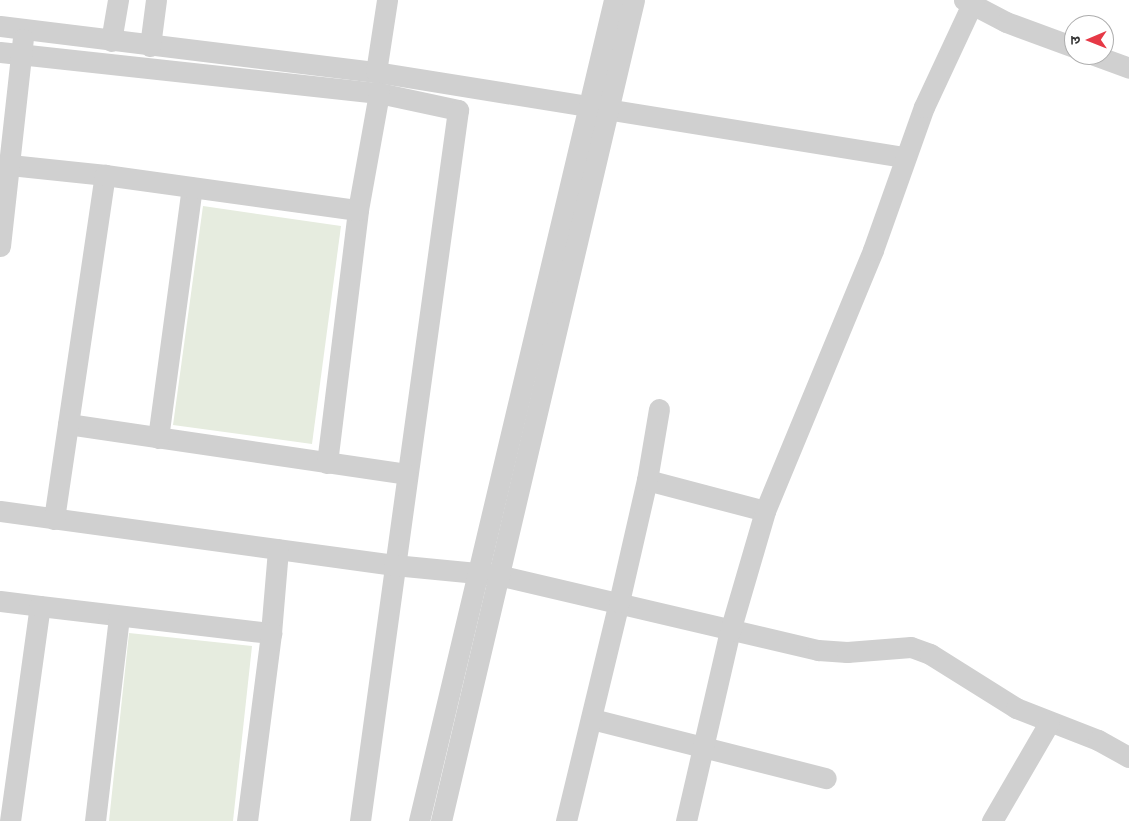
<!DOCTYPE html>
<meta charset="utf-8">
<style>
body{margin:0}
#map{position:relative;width:1129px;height:821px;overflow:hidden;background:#fff;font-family:"DM Sans","Noto Sans Devanagari",sans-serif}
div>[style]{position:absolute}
.green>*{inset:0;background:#e6ecdf}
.minor>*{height:21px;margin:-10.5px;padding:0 10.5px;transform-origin:10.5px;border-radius:10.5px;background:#d0d0d0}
span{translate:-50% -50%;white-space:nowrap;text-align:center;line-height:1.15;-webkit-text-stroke:5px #fff;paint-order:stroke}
.north{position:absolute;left:1064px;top:15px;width:50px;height:50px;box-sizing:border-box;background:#fff;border:1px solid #adadad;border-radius:50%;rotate:269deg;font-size:14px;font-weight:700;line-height:20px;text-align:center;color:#333}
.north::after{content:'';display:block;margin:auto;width:18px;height:22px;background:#e63946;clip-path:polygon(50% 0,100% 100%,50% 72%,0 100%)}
</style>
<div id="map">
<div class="green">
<i style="clip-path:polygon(203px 206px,341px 226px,312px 444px,173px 425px)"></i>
<i style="clip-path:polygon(129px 633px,252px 646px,233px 821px,109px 821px)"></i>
</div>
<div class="minor">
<i style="left:964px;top:0;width:47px;rotate:27.6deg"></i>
<i style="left:1006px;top:22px;width:72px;rotate:20.2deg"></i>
<i style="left:0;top:26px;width:379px;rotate:7deg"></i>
<i style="left:376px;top:72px;width:535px;rotate:9.15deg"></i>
<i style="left:111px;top:41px;width:42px;rotate:-80.3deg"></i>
<i style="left:150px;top:46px;width:46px;rotate:-82.6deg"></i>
<i style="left:0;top:52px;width:381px;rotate:6.2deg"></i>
<i style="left:379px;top:93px;width:81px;rotate:12.1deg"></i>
<i style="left:458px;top:110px;width:718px;rotate:97.85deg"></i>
<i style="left:1094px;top:55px;width:37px;rotate:20deg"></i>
<i style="left:376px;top:72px;width:73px;rotate:-81.3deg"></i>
<i style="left:10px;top:165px;width:96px;rotate:6deg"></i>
<i style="left:0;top:246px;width:208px;rotate:-83.7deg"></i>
<i style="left:68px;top:424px;width:342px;rotate:8.4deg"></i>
<i style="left:158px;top:438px;width:253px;rotate:-82.3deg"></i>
<i style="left:327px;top:463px;width:255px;rotate:-83deg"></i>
<i style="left:647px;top:480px;width:122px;rotate:14.7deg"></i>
<i style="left:0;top:511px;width:398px;rotate:7.8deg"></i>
<i style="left:394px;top:565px;width:104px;rotate:5.5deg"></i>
<i style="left:498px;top:575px;width:329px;rotate:13.2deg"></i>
<i style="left:818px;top:650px;width:29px;rotate:4deg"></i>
<i style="left:847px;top:652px;width:64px;rotate:-4.5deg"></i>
<i style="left:911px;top:647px;width:20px;rotate:20deg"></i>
<i style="left:930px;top:654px;width:102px;rotate:32.1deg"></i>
<i style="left:1016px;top:708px;width:88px;rotate:21.3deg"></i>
<i style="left:1098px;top:740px;width:35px;rotate:29deg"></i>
<i style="left:54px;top:519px;width:348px;rotate:-81.6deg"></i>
<i style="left:105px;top:175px;width:255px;rotate:7.9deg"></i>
<i style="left:358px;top:210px;width:119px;rotate:-79.8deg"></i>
<i style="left:0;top:601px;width:40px;rotate:7.1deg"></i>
<i style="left:592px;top:719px;width:241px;rotate:14.2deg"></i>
<i style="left:10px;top:821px;width:217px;rotate:-82.1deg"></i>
<i style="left:40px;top:606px;width:233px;rotate:6.7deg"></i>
<i style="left:271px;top:633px;width:84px;rotate:-85.2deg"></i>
<i style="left:95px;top:821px;width:206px;rotate:-83.3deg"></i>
<i style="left:247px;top:821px;width:190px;rotate:-82.7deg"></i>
<i style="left:419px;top:821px;width:844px;rotate:-76.64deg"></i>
<i style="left:441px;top:821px;width:843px;rotate:-76.77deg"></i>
<i style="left:566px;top:821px;width:225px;rotate:-76.4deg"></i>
<i style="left:619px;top:602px;width:125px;rotate:-77.1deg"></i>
<i style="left:647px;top:480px;width:72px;rotate:-80.4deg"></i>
<i style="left:686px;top:821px;width:195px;rotate:-77deg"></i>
<i style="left:730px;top:631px;width:125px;rotate:-73.7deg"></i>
<i style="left:765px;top:511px;width:282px;rotate:-67.5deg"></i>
<i style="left:873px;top:250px;width:152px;rotate:-70.4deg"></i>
<i style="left:924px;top:107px;width:118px;rotate:-65deg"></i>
<i style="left:992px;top:821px;width:113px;rotate:-59.8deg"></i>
</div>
<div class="north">उ</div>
</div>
